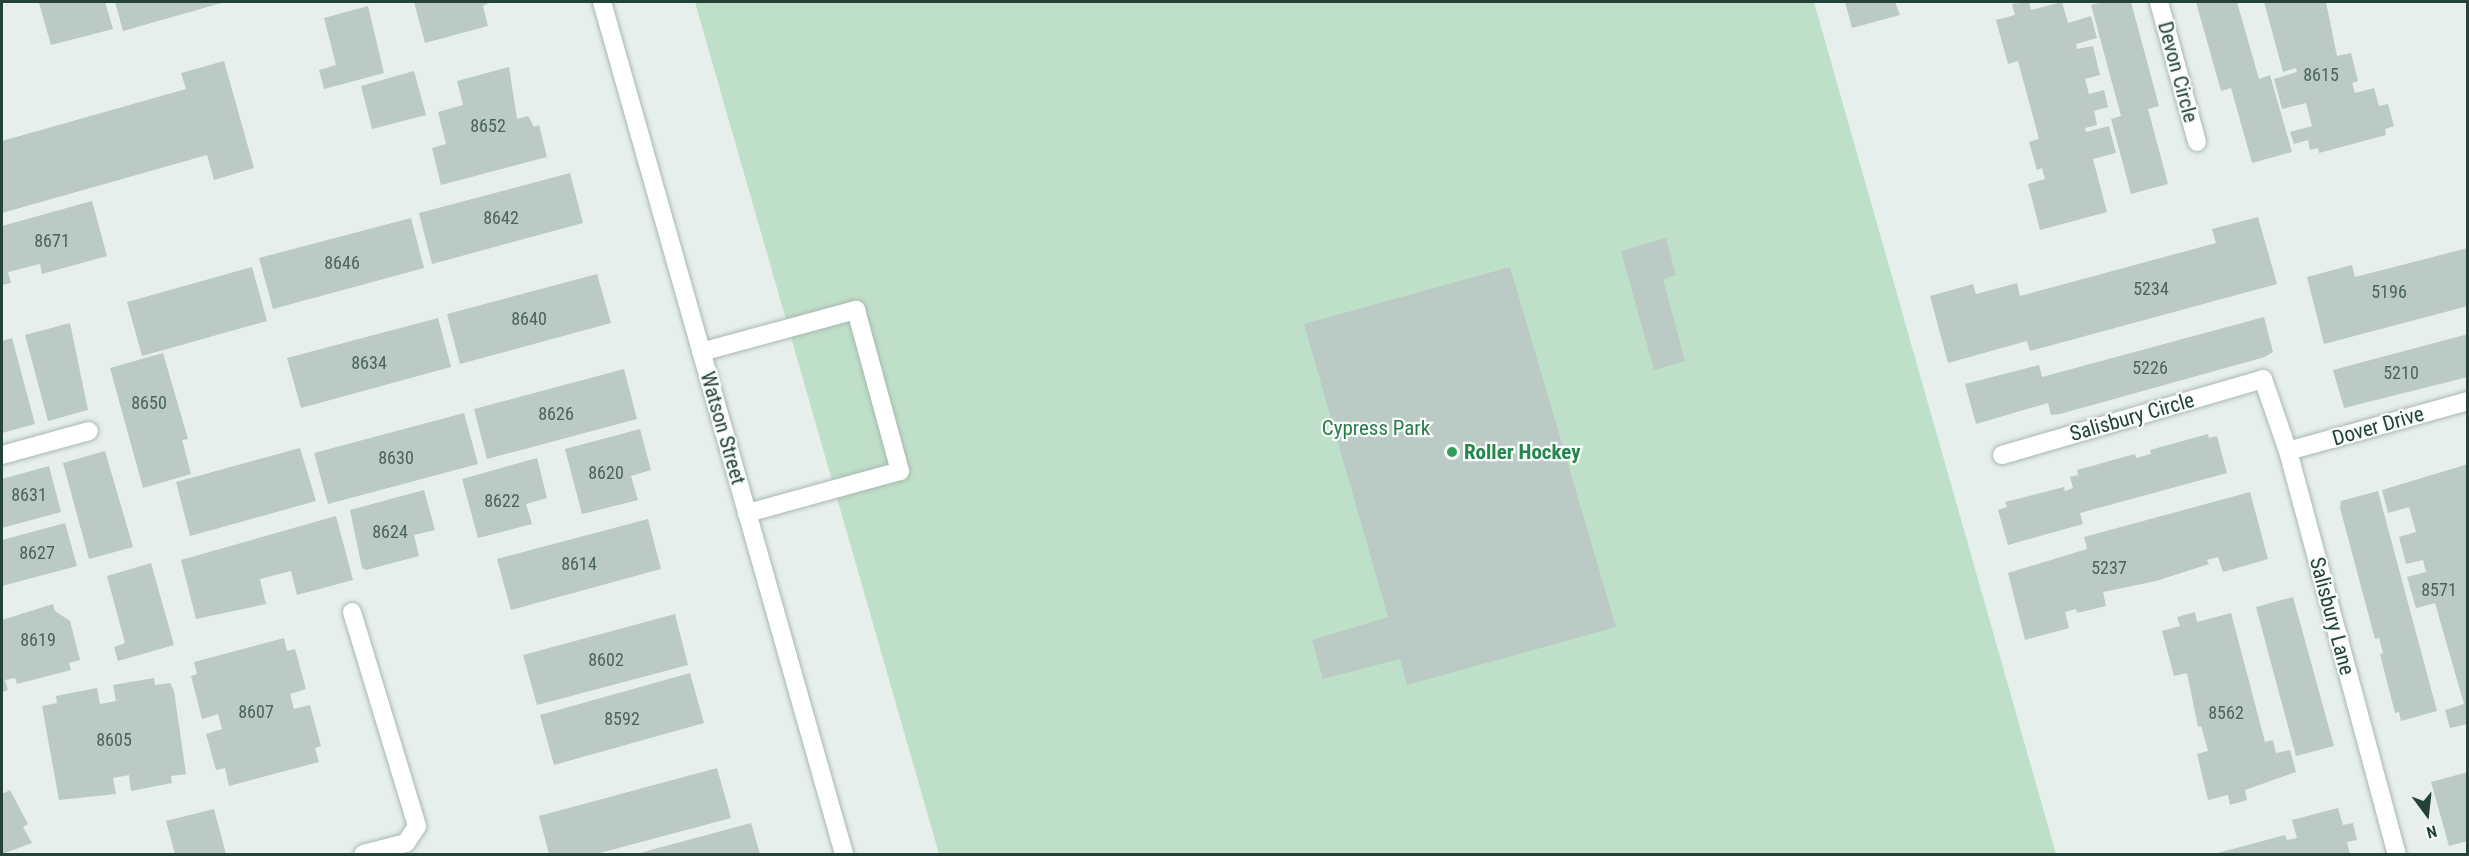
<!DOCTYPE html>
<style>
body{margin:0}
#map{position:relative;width:2469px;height:856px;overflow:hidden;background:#e6efeb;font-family:"Roboto Condensed",sans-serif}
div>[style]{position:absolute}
.green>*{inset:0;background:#bfe0c8}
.building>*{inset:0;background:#bbcac4}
.roads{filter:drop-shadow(0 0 2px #a8b8b2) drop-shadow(0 0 2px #a8b8b2)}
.minor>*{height:18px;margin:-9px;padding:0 9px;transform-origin:9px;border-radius:9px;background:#fff}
.dots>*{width:16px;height:16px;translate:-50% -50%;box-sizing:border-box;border:3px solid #f7fbf9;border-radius:50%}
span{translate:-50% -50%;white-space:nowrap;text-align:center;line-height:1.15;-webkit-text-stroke:4.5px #f7fbf9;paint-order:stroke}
.number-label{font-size:18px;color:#4a645c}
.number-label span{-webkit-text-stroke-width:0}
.street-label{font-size:21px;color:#24423a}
.park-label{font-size:21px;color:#2d7a4b}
.leisure-label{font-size:21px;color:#27864d;font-weight:700}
.left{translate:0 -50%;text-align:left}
.frame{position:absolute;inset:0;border:3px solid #24423a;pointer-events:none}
.north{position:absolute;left:2397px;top:784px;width:60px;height:60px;-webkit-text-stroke:4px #f7fbf9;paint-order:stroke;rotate:165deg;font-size:16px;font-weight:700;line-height:24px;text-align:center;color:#24423a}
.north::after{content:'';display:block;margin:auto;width:21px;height:27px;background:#24423a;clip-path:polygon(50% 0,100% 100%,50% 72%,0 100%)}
</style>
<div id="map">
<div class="green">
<i style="clip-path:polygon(695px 2px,1814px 2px,2056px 854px,939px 854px)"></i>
</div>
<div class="building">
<i style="clip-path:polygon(105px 2px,113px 29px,51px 45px,39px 3px)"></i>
<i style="clip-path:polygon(115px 2px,225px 2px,123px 31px)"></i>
<i style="clip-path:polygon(414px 2px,491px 2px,483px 6px,488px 26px,425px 43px)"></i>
<i style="clip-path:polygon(1845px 2px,1895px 2px,1900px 15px,1852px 28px)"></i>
<i style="clip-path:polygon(2029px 2px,2031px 10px,2062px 2px,2068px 23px,2091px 16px,2097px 38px,2076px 44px,2077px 49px,2093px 46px,2100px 75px,2085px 79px,2089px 94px,2104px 90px,2108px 107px,2094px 111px,2097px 125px,2085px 128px,2086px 132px,2109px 126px,2116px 153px,2093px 159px,2107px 212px,2040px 230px,2028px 184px,2045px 179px,2042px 168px,2037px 170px,2029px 142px,2039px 139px,2018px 61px,2008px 64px,1996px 20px,2015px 15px,2012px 4px)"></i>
<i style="clip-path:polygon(2104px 2px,2131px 2px,2159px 106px,2148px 109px,2168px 184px,2131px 194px,2111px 119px,2121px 116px,2091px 5px)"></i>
<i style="clip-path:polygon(2196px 2px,2237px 2px,2259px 79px,2270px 75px,2292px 152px,2252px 163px,2231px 88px,2221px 91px)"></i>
<i style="clip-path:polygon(2264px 2px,2326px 2px,2337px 56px,2351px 53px,2358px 81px,2352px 83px,2355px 93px,2374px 88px,2379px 106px,2388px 104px,2394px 126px,2385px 129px,2386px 135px,2319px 153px,2318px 148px,2310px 150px,2308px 140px,2294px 144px,2290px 132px,2312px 126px,2306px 103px,2282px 109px,2274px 79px,2297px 72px,2296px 68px,2283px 72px)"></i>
<i style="clip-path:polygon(368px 6px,384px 73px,324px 89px,319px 70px,336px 65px,324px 18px)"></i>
<i style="clip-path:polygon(224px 61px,254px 168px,214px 180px,207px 155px,2px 213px,2px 141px,186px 89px,181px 73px)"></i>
<i style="clip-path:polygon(509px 67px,517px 119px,528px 116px,534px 127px,539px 125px,547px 157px,441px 185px,432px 148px,446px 144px,438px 112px,463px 105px,457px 81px)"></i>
<i style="clip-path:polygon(414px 71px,426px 115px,372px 129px,361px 86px)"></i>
<i style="clip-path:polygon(570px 173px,583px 223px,432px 264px,419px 213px)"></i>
<i style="clip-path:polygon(92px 201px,107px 256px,42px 274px,40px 264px,8px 272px,11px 283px,2px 285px,2px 226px)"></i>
<i style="clip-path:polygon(2258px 217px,2277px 284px,2030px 351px,2027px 341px,1948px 363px,1930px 296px,1973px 284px,1976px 294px,2017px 283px,2020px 296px,2216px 243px,2212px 229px)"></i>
<i style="clip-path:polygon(411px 218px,424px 268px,273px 309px,259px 258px)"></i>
<i style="clip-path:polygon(1666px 238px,1676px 275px,1663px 279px,1685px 361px,1654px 370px,1621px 251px)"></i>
<i style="clip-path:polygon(2468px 248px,2468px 306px,2324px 344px,2307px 277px,2352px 265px,2355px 277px)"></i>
<i style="clip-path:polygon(252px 267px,267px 321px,142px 356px,127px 302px)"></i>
<i style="clip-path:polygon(1510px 267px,1616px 627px,1407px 685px,1400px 659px,1323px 679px,1312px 640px,1388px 617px,1304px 324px)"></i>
<i style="clip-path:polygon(597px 274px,611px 323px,460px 364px,447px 314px)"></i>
<i style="clip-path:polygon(2264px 317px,2273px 352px,2265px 357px,2060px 414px,2051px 415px,2048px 403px,1976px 424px,1965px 384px,2039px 365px,2042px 377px)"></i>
<i style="clip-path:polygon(438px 318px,451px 367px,301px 408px,287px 358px)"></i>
<i style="clip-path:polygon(70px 323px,88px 410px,48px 421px,25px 335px)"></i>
<i style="clip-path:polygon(2468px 334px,2468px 377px,2344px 408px,2333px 370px)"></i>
<i style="clip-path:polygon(12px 338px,35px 424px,2px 433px,2px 341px)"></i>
<i style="clip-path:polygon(163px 353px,188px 439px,182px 440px,191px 474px,143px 488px,110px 368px)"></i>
<i style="clip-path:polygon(624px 369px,637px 419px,487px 459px,474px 409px)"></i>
<i style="clip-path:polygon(464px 413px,478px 464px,328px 504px,314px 453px)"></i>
<i style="clip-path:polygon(640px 429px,651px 470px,631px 476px,638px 500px,582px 514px,565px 449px)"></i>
<i style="clip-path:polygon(2208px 434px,2209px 438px,2217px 436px,2227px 473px,2080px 513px,2083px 524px,2008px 545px,1998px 510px,2007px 507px,2005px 502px,2064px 487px,2065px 491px,2073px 488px,2070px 477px,2078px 475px,2077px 470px,2135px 454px,2136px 458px,2151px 454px,2150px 450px)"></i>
<i style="clip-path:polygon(300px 448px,316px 501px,190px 536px,176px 482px)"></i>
<i style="clip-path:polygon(105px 451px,133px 547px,89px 559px,63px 463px)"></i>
<i style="clip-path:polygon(537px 458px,547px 498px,526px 504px,532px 524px,478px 538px,462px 479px)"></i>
<i style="clip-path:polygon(2468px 464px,2468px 724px,2450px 728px,2445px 710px,2464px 704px,2435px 603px,2416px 608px,2407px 577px,2426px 572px,2423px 560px,2406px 564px,2399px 537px,2416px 532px,2409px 507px,2388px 513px,2382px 490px)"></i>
<i style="clip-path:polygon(49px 466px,61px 512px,2px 528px,2px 479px)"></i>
<i style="clip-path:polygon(424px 490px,435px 530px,414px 535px,419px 556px,366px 570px,362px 568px,350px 510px)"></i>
<i style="clip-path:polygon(2378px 491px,2437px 711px,2401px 721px,2399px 712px,2395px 713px,2380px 654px,2383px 653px,2379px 638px,2375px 639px,2340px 508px,2341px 501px)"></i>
<i style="clip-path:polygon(2250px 492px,2268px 559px,2223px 572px,2218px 557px,2207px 560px,2209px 564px,2156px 581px,2103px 592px,2106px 606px,2077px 613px,2076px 609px,2065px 612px,2069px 628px,2025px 640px,2008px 573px,2087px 549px,2084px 537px)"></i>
<i style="clip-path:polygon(336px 516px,353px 580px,297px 595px,291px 571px,260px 579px,266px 604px,196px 619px,181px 560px)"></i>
<i style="clip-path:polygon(648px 519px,661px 569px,511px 610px,497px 559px)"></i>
<i style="clip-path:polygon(65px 523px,77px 566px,2px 586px,2px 540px)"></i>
<i style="clip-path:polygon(151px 563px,174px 645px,118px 661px,114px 647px,125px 643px,107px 576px)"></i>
<i style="clip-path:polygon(2293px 597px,2334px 746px,2296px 756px,2256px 607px)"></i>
<i style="clip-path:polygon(53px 604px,55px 611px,70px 621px,80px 660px,69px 663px,71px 670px,17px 684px,15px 678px,5px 680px,8px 690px,2px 692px,2px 620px)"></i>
<i style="clip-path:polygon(2195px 612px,2197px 622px,2231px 613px,2265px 742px,2273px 740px,2276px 753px,2290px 750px,2296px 772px,2245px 790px,2247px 800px,2230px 805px,2228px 795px,2208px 800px,2197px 754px,2208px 751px,2201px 726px,2198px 727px,2187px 673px,2174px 676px,2162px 631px,2180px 626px,2177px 617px)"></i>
<i style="clip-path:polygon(675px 614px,688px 665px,537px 705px,523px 655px)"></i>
<i style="clip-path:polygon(284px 638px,287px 651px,295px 649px,306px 689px,290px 694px,294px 709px,310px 705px,321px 746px,315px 748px,319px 762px,229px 786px,225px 768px,216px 770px,206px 734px,222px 729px,218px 714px,202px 719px,191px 676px,197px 674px,194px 662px)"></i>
<i style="clip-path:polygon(690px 673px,704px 723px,554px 765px,540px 715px)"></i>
<i style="clip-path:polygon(154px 678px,155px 685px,170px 683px,174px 691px,186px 774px,171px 776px,172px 783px,131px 791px,129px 775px,113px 778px,116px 794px,59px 800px,42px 706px,57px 703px,56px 696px,97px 688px,100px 704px,116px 701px,113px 685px)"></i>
<i style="clip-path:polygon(717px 768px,731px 818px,596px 854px,549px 854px,539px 816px)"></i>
<i style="clip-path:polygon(2468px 772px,2468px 841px,2449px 846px,2431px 782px)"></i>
<i style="clip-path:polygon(10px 790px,28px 824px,23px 827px,32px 843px,2px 854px,2px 794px)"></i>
<i style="clip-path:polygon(2338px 808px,2343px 825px,2353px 823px,2357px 840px,2347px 842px,2350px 854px,2214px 854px,2285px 835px,2287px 840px,2297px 838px,2292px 820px)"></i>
<i style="clip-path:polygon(214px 809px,226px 854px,175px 854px,166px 821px)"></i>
<i style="clip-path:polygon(751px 823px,760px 854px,636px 854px)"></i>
</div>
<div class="roads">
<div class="minor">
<i style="left:602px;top:2px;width:886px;rotate:74.14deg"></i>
<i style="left:2159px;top:2px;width:145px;rotate:74.8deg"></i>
<i style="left:701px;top:352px;width:161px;rotate:-15.2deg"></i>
<i style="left:856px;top:310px;width:167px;rotate:74.7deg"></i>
<i style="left:900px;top:471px;width:159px;rotate:164.6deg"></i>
<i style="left:2288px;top:451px;width:187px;rotate:-15.5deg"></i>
<i style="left:2px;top:455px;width:90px;rotate:-15.4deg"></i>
<i style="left:2002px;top:455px;width:272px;rotate:-16.2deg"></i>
<i style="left:2263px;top:379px;width:76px;rotate:70.9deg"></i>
<i style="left:2288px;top:451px;width:417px;rotate:74.9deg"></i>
<i style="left:352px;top:612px;width:224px;rotate:73.1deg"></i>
<i style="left:417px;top:826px;width:20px;rotate:123deg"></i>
<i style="left:406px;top:843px;width:44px;rotate:165.7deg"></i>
</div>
</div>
<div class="dots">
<i style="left:1452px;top:452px;background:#2e9e5b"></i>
</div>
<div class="number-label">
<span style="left:2321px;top:75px">8615</span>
<span style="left:488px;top:126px">8652</span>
<span style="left:501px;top:218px">8642</span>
<span style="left:52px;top:241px">8671</span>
<span style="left:342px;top:263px">8646</span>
<span style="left:2151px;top:289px">5234</span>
<span style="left:2389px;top:292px">5196</span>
<span style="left:529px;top:319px">8640</span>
<span style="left:369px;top:363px">8634</span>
<span style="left:2150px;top:368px">5226</span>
<span style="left:2401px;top:373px">5210</span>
<span style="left:149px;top:403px">8650</span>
<span style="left:556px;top:414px">8626</span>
<span style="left:396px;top:458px">8630</span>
<span style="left:606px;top:473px">8620</span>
<span style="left:29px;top:495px">8631</span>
<span style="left:502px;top:501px">8622</span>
<span style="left:390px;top:532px">8624</span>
<span style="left:37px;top:553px">8627</span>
<span style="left:579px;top:564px">8614</span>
<span style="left:2109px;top:568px">5237</span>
<span style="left:2439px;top:590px">8571</span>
<span style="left:38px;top:640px">8619</span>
<span style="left:606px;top:660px">8602</span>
<span style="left:256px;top:712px">8607</span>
<span style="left:2226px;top:713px">8562</span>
<span style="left:622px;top:719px">8592</span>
<span style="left:114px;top:740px">8605</span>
</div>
<div class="street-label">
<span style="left:2178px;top:72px;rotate:75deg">Devon Circle</span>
<span style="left:2132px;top:417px;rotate:-16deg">Salisbury Circle</span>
<span style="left:2378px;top:426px;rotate:-16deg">Dover Drive</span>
<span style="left:723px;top:428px;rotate:74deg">Watson Street</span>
<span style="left:2332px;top:616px;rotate:75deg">Salisbury Lane</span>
</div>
<div class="park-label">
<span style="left:1376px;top:428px">Cypress Park</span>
</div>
<div class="leisure-label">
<span class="left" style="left:1464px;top:452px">Roller Hockey</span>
</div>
<div class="frame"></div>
<div class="north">N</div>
</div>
